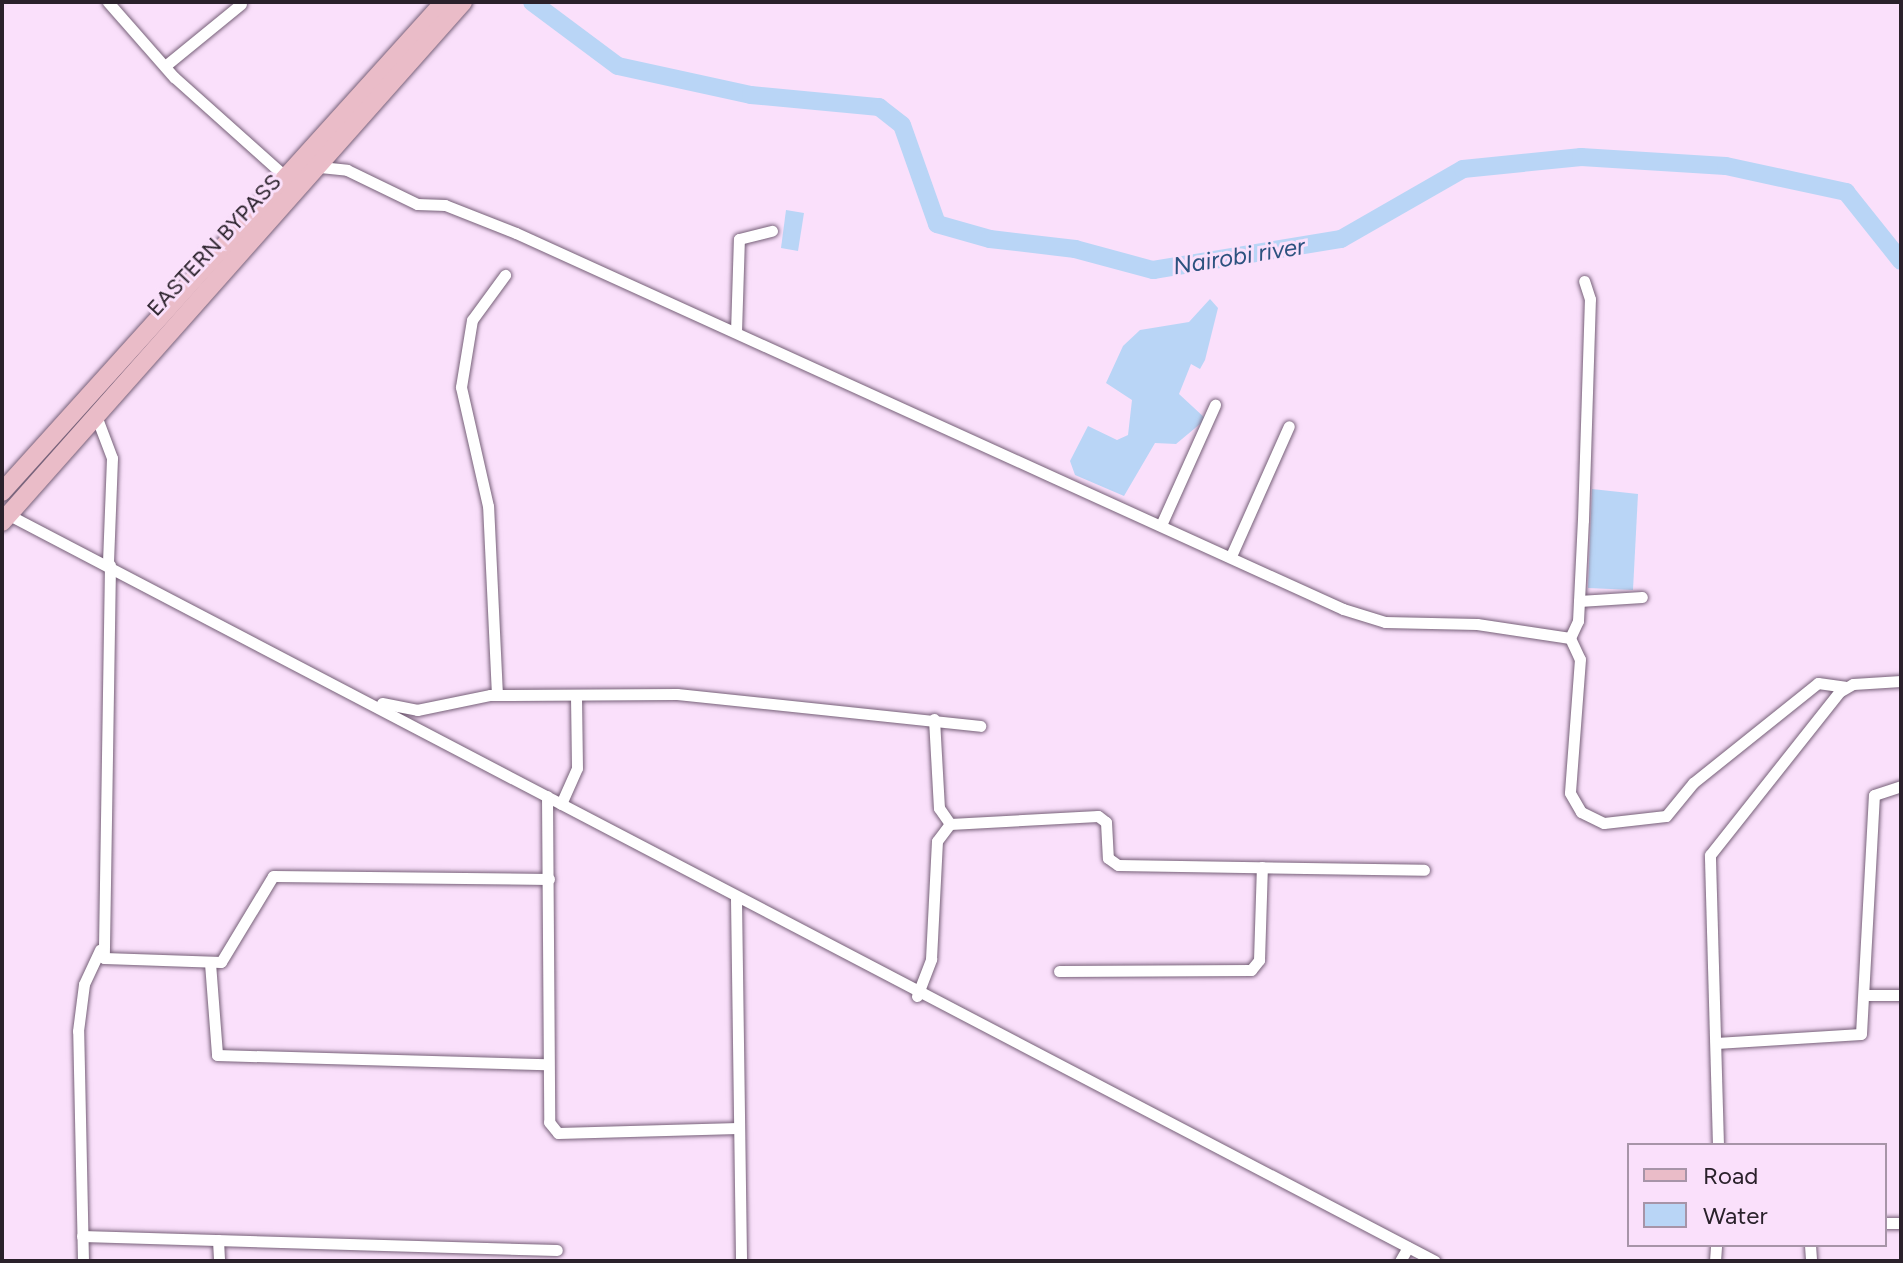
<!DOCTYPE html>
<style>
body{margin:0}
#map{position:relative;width:1903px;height:1263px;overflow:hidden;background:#fae0fb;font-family:Figtree,sans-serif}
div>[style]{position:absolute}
.water>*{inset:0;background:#b9d5f6}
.river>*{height:18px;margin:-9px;padding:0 9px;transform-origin:9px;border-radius:9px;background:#b9d5f6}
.roads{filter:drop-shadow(0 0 2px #766078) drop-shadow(0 0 2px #766078)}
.minor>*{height:11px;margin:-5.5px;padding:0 5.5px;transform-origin:5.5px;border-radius:5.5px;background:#fff}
.primary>*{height:18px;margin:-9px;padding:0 9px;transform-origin:9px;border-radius:9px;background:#eabcc8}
span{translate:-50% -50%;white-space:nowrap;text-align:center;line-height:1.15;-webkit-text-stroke:6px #fae0fb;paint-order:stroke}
.street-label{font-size:22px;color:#2a212b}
.water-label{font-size:24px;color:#2c527f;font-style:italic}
.frame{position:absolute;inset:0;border:4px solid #2a212b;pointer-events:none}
.legend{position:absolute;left:1627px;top:1143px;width:260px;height:104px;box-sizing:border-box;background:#fae0fb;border:2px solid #a794a8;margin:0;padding:10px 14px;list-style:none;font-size:24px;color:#2a212b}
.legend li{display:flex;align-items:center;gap:16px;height:40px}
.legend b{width:40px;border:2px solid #a794a8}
</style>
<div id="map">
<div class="water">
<i style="clip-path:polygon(786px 210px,804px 213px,798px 251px,781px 248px)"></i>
<i style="clip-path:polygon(1210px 299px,1218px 308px,1205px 360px,1200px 369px,1191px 364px,1179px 394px,1206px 419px,1176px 444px,1155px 443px,1124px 496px,1075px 475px,1070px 461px,1088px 426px,1117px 440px,1128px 435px,1132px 400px,1106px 383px,1123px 346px,1140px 330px,1189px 322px)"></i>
<i style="clip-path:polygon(1592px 489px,1638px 494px,1633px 590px,1588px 588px)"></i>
</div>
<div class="river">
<i style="left:532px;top:2px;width:107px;rotate:36.7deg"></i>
<i style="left:618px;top:66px;width:136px;rotate:12.3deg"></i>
<i style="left:751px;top:95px;width:129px;rotate:5.4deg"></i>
<i style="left:879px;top:107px;width:29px;rotate:38deg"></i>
<i style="left:902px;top:125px;width:105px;rotate:70.5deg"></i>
<i style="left:937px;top:224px;width:55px;rotate:15.8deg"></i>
<i style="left:990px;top:239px;width:86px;rotate:6.7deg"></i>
<i style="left:1075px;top:249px;width:81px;rotate:15.1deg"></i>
<i style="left:1153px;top:270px;width:191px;rotate:-9.4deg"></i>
<i style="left:1341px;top:239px;width:141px;rotate:-29.8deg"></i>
<i style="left:1463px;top:169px;width:119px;rotate:-5.8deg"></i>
<i style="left:1581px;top:157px;width:145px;rotate:3.6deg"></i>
<i style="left:1726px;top:166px;width:123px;rotate:12.2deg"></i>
<i style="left:1846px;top:192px;width:88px;rotate:51.4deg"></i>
</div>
<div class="roads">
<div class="minor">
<i style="left:108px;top:2px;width:100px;rotate:48.7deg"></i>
<i style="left:174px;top:77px;width:152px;rotate:41.8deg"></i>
<i style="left:165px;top:66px;width:98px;rotate:-39.2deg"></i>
<i style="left:320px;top:167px;width:27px;rotate:6deg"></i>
<i style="left:347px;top:170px;width:78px;rotate:25.9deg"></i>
<i style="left:417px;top:204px;width:28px;rotate:2deg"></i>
<i style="left:445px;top:205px;width:76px;rotate:21.5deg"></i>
<i style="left:516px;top:233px;width:908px;rotate:24.45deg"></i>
<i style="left:1343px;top:609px;width:44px;rotate:17.2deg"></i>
<i style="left:1385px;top:622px;width:92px;rotate:1.2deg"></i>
<i style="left:1477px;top:624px;width:94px;rotate:8.6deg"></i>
<i style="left:736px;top:332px;width:93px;rotate:-88.2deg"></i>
<i style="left:739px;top:239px;width:34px;rotate:-14deg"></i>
<i style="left:95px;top:413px;width:48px;rotate:69.3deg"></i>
<i style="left:112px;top:458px;width:106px;rotate:92.2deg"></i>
<i style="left:9px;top:515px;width:1609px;rotate:27.62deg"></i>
<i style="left:1161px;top:525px;width:132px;rotate:-65.8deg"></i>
<i style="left:1231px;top:556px;width:142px;rotate:-66deg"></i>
<i style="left:110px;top:565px;width:393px;rotate:90.9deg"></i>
<i style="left:104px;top:958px;width:117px;rotate:2deg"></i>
<i style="left:221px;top:962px;width:100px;rotate:-58.8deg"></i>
<i style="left:273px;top:876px;width:276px;rotate:0.6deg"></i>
<i style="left:1579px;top:601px;width:63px;rotate:-3.6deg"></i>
<i style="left:1570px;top:638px;width:23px;rotate:65deg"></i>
<i style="left:1580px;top:659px;width:134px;rotate:94.3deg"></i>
<i style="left:1570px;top:793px;width:22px;rotate:60deg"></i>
<i style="left:1581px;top:812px;width:25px;rotate:26deg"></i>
<i style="left:1604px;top:823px;width:62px;rotate:-6.4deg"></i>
<i style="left:1666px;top:816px;width:43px;rotate:-50.7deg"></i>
<i style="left:1693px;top:783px;width:160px;rotate:-38.7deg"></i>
<i style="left:1818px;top:683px;width:27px;rotate:8deg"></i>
<i style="left:1570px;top:638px;width:19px;rotate:-65deg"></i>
<i style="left:1578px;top:621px;width:101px;rotate:-87.2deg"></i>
<i style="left:1583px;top:520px;width:221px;rotate:-88.2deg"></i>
<i style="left:1590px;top:299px;width:19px;rotate:-108deg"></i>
<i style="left:497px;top:695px;width:189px;rotate:-92.7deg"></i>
<i style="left:488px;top:506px;width:122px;rotate:-102.8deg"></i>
<i style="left:461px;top:387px;width:68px;rotate:-80.7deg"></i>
<i style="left:472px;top:320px;width:56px;rotate:-53.7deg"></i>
<i style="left:382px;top:703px;width:36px;rotate:11deg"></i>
<i style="left:417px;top:710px;width:75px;rotate:-11.6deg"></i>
<i style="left:490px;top:695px;width:187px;rotate:-0.3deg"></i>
<i style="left:677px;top:694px;width:305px;rotate:6deg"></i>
<i style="left:934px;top:719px;width:89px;rotate:86.8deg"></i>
<i style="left:939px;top:808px;width:19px;rotate:55deg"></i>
<i style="left:547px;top:796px;width:326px;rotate:89.6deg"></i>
<i style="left:549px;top:1122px;width:14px;rotate:51deg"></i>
<i style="left:558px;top:1133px;width:180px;rotate:-1.6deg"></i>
<i style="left:561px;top:804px;width:39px;rotate:-66deg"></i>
<i style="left:577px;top:768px;width:73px;rotate:-90.8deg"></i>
<i style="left:736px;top:899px;width:362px;rotate:89.2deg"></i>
<i style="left:210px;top:963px;width:92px;rotate:85.6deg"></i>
<i style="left:217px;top:1055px;width:329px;rotate:1.6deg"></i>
<i style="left:1059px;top:971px;width:192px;rotate:-0.3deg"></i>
<i style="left:1251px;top:970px;width:13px;rotate:-51deg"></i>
<i style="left:1259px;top:960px;width:93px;rotate:-88.2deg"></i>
<i style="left:1869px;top:995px;width:32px"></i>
<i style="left:917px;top:996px;width:40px;rotate:-69deg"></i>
<i style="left:931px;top:959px;width:118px;rotate:-87.1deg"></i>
<i style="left:937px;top:841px;width:21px;rotate:-53deg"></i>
<i style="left:950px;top:824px;width:148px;rotate:-3.1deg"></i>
<i style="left:1098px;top:816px;width:10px;rotate:37deg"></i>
<i style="left:1106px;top:822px;width:36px;rotate:87deg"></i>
<i style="left:1108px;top:858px;width:12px;rotate:35deg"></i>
<i style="left:1118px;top:865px;width:306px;rotate:0.9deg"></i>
<i style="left:1716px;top:1043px;width:145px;rotate:-3.6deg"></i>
<i style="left:1861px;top:1034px;width:239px;rotate:-86.9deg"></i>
<i style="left:1874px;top:795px;width:28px;rotate:-18deg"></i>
<i style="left:1718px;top:1145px;width:290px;rotate:-91.6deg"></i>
<i style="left:1710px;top:855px;width:208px;rotate:-51.6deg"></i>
<i style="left:1839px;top:692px;width:16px;rotate:-30deg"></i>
<i style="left:1853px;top:684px;width:48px;rotate:-3.6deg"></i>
<i style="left:1885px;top:1223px;width:16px"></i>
<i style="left:82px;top:1236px;width:475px;rotate:1.7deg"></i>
<i style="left:218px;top:1240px;width:21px;rotate:87deg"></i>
<i style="left:1810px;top:1245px;width:16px;rotate:86deg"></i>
<i style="left:83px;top:1261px;width:230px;rotate:-91.2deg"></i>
<i style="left:78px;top:1031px;width:47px;rotate:-82.7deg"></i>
<i style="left:84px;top:984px;width:38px;rotate:-65deg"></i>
<i style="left:1400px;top:1261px;width:16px;rotate:-60deg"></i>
<i style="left:1715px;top:1261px;width:16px;rotate:-86deg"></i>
</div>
<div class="primary">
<i style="left:2px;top:492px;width:660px;rotate:-47.95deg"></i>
<i style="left:2px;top:522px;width:695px;rotate:-48.44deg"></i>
</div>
</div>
<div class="street-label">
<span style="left:214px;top:245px;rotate:-47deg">EASTERN BYPASS</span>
</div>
<div class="water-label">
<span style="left:1239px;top:256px;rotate:-9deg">Nairobi river</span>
</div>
<div class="frame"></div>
<ul class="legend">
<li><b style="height:10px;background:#eabcc8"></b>Road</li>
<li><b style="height:22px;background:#b9d5f6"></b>Water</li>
</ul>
</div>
